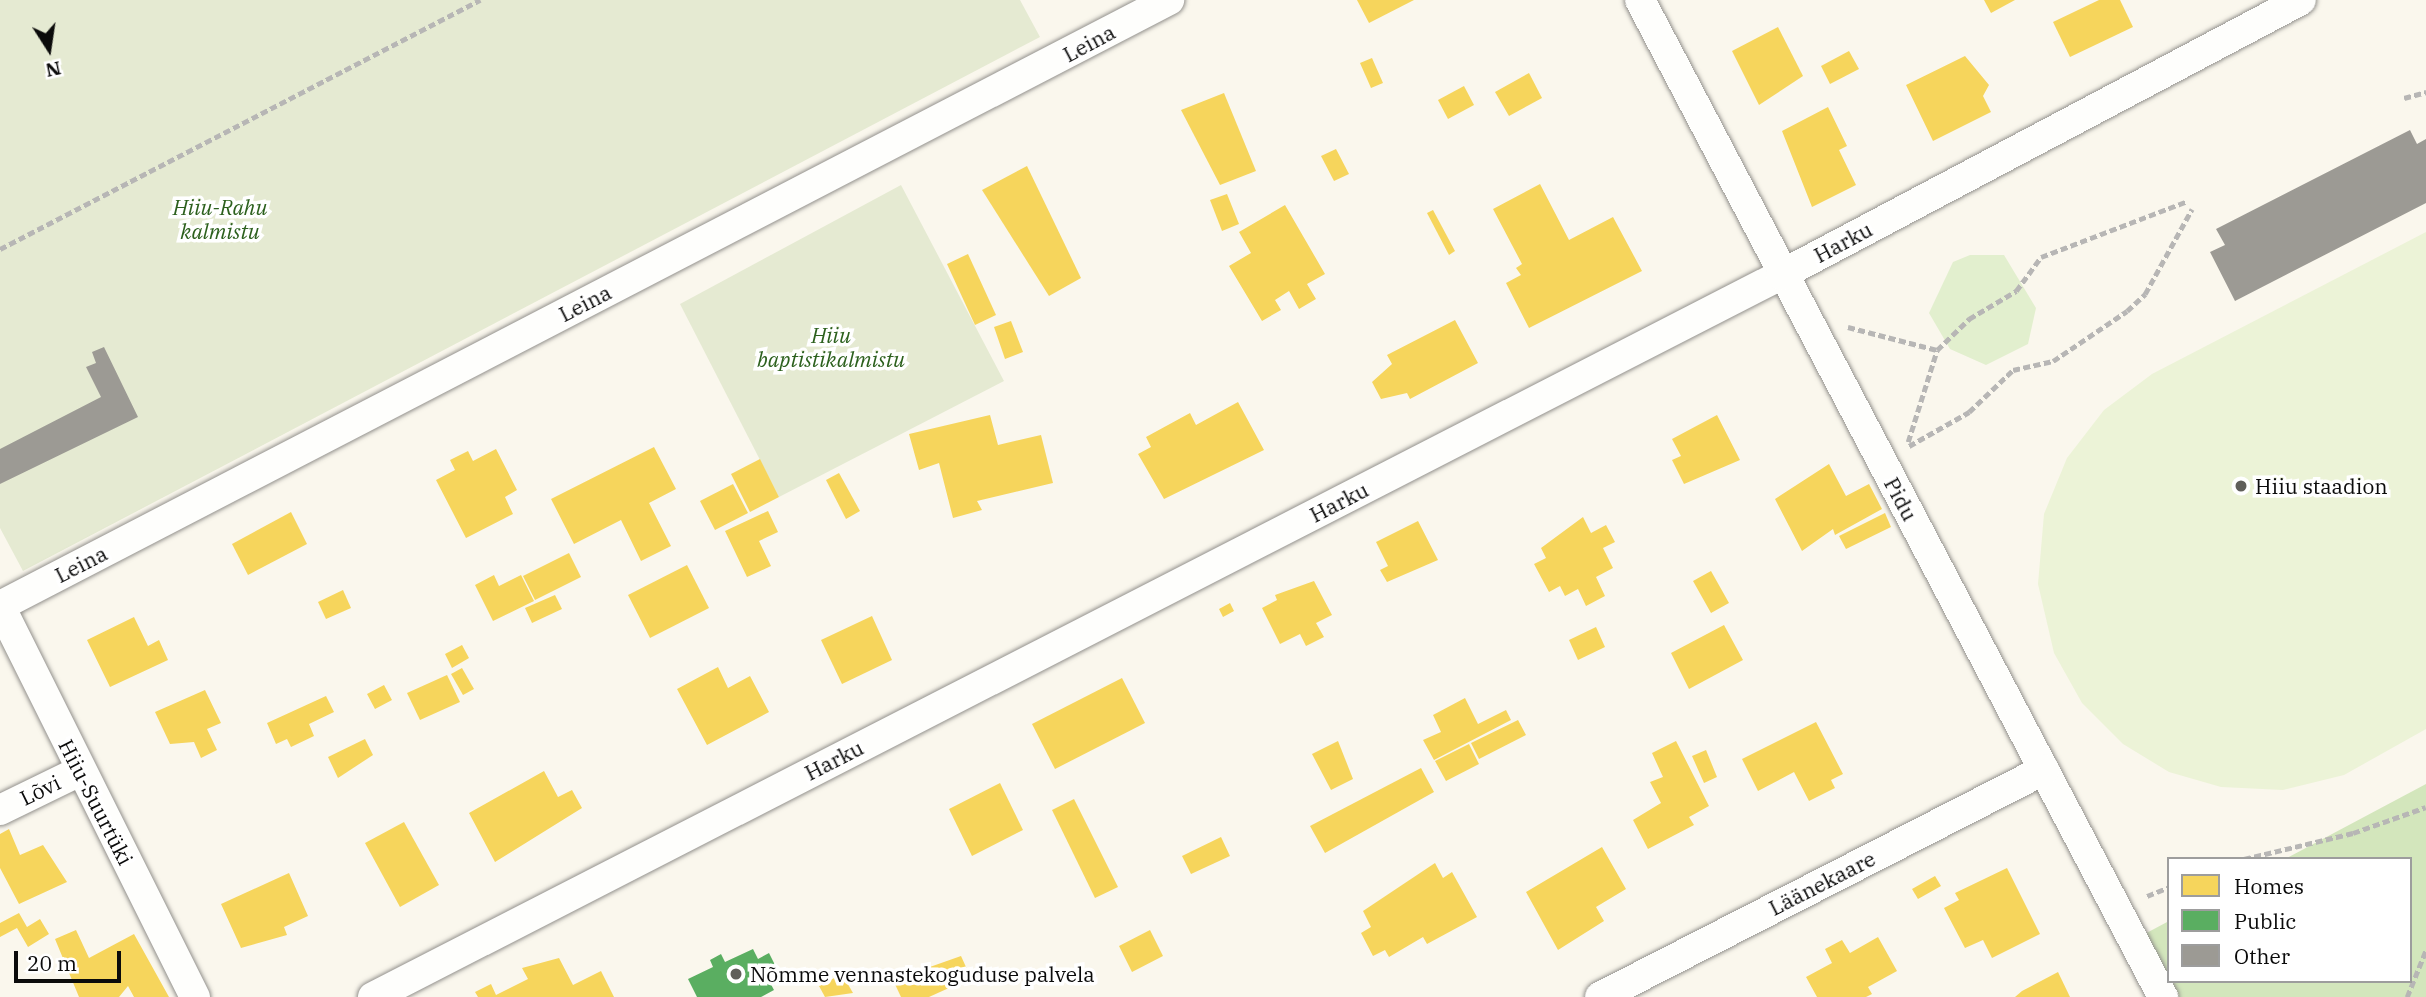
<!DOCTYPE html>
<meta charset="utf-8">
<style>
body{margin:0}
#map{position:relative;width:2426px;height:997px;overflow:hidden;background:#faf7ed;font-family:"IBM Plex Serif",serif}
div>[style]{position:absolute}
.green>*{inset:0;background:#e2efce}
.forest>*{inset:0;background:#d3e6bc}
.cemetery>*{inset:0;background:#e5ead2}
.pitch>*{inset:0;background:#ecf3d7}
.homes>*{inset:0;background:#f6d55c}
.public>*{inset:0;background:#5aae61}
.building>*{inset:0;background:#9c9a94}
.path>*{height:4.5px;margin-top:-2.25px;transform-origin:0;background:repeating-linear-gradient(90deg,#b7b6b5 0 7px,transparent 0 10.5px)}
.roads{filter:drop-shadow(0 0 2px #93918d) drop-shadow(0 0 2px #93918d)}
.street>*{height:30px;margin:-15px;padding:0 15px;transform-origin:15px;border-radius:15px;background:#fefefc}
.dots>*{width:19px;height:19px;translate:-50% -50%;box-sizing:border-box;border:4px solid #fff;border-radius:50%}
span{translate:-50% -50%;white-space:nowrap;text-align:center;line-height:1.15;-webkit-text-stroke:7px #fff;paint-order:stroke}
.street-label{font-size:21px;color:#0b0b0b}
.park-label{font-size:21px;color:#2c601d;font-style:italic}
.poi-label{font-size:21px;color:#0b0b0b}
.left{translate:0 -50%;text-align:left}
.legend{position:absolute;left:2167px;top:857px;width:245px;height:126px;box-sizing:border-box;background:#fff;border:2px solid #9d9d9d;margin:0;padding:9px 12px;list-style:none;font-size:21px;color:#0b0b0b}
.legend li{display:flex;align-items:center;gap:14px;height:35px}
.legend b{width:35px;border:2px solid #9d9d9d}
.north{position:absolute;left:14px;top:14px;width:70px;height:70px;-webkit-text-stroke:5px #fff;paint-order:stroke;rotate:168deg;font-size:19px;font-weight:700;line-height:28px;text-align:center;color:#0b0b0b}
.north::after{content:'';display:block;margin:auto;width:24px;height:32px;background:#0b0b0b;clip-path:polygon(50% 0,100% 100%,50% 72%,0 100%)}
.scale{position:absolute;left:14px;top:951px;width:107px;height:32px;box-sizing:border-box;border:4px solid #0b0b0b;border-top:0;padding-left:9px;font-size:21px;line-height:24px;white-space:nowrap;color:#0b0b0b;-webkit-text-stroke:5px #fff;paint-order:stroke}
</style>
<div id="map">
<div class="green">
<i style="clip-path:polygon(1970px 255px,2004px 255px,2036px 308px,2028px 344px,1986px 365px,1950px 349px,1929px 313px,1953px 262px)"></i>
</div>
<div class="forest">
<i style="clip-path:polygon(2426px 784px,2426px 997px,2168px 997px,2139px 937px,2169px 921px,2169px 981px,2410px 981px,2410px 859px,2285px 859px)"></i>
</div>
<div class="cemetery">
<i style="clip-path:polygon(0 0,1020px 0,1040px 37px,23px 571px,0 528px)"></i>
<i style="clip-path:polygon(901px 185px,1004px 381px,779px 497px,680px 304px)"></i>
</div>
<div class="pitch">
<i style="clip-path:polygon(2426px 232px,2426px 729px,2344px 775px,2283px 790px,2221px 787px,2169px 772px,2123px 744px,2082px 703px,2054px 653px,2038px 584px,2044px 514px,2067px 458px,2104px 410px,2152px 374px)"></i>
</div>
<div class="homes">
<i style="clip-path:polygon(1357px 0,1414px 0,1369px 23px)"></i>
<i style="clip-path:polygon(1984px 0,2015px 0,1991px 13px)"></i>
<i style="clip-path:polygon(2099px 0,2120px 0,2133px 27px,2070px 57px,2053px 22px)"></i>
<i style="clip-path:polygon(1778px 27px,1803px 76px,1759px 105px,1732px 51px)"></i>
<i style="clip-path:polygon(1849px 51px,1859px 69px,1830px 84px,1821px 66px)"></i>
<i style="clip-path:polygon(1965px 56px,1989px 85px,1983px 96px,1991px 112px,1933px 141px,1906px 85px)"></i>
<i style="clip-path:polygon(1372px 58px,1383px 83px,1371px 88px,1360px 63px)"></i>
<i style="clip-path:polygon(1529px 73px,1542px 98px,1509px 116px,1495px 92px)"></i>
<i style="clip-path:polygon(1464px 86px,1474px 105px,1448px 119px,1438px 100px)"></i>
<i style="clip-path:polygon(1224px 93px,1256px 171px,1220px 185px,1181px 110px)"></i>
<i style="clip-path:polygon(1828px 107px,1847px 146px,1839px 150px,1856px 185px,1812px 207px,1782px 131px)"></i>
<i style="clip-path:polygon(1336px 149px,1349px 174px,1334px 181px,1321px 156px)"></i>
<i style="clip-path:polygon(1027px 166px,1081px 278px,1049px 296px,982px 190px)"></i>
<i style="clip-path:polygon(1540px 184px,1569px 240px,1613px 217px,1642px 271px,1529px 328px,1506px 283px,1521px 275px,1516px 268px,1522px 264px,1493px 209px)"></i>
<i style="clip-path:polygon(1227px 194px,1239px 224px,1222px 231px,1210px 200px)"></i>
<i style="clip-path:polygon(1285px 205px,1325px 274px,1307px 284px,1316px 299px,1299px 309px,1289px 291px,1275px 300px,1281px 310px,1262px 321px,1229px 266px,1251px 253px,1239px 232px)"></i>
<i style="clip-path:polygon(1433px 210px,1455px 251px,1449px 255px,1427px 213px)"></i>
<i style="clip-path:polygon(968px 254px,996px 315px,975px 325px,947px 264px)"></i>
<i style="clip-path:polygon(1455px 320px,1478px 363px,1410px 399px,1407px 393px,1381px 399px,1372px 382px,1392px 364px,1387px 355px)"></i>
<i style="clip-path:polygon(1011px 321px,1023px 352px,1005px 359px,994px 327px)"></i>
<i style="clip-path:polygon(1238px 402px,1264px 450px,1164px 499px,1138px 454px,1151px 447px,1146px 437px,1190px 413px,1196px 425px)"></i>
<i style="clip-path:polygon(990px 415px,998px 445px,1041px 435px,1053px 483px,977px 501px,982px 510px,953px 518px,939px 463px,919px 470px,909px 434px)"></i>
<i style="clip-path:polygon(1717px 415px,1740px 460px,1684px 484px,1672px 460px,1681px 456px,1672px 439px)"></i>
<i style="clip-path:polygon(654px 447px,676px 489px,649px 503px,671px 546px,641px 561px,621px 520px,574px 544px,551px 499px)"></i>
<i style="clip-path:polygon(496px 449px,517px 490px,505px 497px,513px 514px,466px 538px,436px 480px,455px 470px,450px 460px,468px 451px,473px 461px)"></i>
<i style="clip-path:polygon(760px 459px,779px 497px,750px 512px,731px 474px)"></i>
<i style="clip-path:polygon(1829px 464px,1846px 496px,1869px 484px,1882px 509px,1835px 535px,1833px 529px,1802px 551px,1775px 499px)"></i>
<i style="clip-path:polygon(839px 473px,860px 511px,846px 519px,826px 480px)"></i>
<i style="clip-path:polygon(733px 484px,748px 513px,715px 530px,700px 501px)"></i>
<i style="clip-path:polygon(768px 511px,778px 532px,759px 541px,771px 566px,747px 577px,725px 531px)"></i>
<i style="clip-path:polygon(291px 512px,307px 544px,248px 575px,232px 544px)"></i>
<i style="clip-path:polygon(1885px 513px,1891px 527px,1846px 549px,1839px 536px)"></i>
<i style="clip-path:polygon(1583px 517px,1591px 533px,1606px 525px,1615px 542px,1603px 548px,1613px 568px,1596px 577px,1605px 596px,1586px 606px,1578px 589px,1565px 596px,1560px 586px,1549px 592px,1534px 564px,1546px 558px,1541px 548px)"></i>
<i style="clip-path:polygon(1418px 521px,1438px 560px,1387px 582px,1380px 570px,1388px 566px,1376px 542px)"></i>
<i style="clip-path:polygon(569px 553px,581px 577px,535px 600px,523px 576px)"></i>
<i style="clip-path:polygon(687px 565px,709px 608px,650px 638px,628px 595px)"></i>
<i style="clip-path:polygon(1711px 571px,1729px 603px,1711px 613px,1693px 581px)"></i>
<i style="clip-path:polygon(494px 575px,499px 586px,521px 575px,534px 601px,493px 621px,475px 585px)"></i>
<i style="clip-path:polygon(1314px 581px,1332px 615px,1316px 623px,1324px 637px,1306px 646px,1300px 634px,1280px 644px,1262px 608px,1277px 600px,1275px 595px)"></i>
<i style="clip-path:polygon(343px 590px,351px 608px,326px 619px,318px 602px)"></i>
<i style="clip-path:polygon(555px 595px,562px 609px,532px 623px,525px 608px)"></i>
<i style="clip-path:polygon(1230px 603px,1234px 611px,1223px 617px,1219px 609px)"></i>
<i style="clip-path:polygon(872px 616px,892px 660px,842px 684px,821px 640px)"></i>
<i style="clip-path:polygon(134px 617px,148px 646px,159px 640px,168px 660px,110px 687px,87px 640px)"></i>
<i style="clip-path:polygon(1724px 625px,1743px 660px,1689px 689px,1671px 653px)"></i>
<i style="clip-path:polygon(1596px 627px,1605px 647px,1578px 660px,1569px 640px)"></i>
<i style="clip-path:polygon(462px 645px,469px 658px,452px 668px,445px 654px)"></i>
<i style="clip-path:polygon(718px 667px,728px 688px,750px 676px,769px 712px,707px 745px,677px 689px)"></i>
<i style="clip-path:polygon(462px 668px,474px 689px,463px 695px,451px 674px)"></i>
<i style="clip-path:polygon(447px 675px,460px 702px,420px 720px,407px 693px)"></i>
<i style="clip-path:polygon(1122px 678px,1145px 723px,1055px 769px,1032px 724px)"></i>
<i style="clip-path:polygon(384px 685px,392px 700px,375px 709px,367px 694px)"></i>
<i style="clip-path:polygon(205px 690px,221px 723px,207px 729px,217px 750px,201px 758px,194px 742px,170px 744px,155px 712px)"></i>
<i style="clip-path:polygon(326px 696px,334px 712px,309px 724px,314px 736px,291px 747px,287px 739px,276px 744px,267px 723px)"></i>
<i style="clip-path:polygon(1465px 698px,1478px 724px,1506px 710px,1511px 720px,1434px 760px,1423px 740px,1441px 732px,1433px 715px)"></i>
<i style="clip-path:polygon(1518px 720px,1526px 735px,1479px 759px,1471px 743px)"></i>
<i style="clip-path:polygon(1816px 722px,1843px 774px,1831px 780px,1835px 788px,1809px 801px,1794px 772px,1758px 791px,1742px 759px)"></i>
<i style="clip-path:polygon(365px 739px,373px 755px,338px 778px,328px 757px)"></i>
<i style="clip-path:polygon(1338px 741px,1353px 779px,1331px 790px,1312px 754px)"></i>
<i style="clip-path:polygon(1676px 741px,1709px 806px,1689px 817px,1694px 825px,1648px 849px,1633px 820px,1661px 803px,1650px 782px,1663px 777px,1652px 753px)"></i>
<i style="clip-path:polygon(1469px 744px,1479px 764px,1446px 781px,1435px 761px)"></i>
<i style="clip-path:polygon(1706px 750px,1717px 777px,1704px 783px,1692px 756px)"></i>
<i style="clip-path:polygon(1421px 768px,1434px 792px,1325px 853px,1310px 826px)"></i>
<i style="clip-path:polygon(544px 771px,558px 797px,572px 790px,582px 808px,495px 862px,469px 813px)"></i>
<i style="clip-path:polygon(1000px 783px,1023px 830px,972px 856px,949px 809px)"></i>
<i style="clip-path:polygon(1074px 799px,1118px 887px,1095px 898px,1052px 810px)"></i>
<i style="clip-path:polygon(404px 822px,439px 885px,400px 907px,365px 843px)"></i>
<i style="clip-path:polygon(9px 829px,20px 855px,43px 845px,67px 882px,19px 904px,0 868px,0 834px)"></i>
<i style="clip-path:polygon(1221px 837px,1230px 856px,1191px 874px,1182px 856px)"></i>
<i style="clip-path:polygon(1602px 847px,1626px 889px,1596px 907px,1604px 921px,1558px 950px,1526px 892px)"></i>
<i style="clip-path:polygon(1435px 863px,1443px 878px,1452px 872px,1477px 917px,1427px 944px,1423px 937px,1389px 957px,1385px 950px,1373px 956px,1361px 933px,1371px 927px,1363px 911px)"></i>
<i style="clip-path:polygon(2007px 868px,2040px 934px,1992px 958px,1983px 940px,1965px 948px,1944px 908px,1959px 900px,1955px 893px)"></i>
<i style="clip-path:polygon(289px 873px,308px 916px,284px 927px,287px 935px,241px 948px,221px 904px)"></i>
<i style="clip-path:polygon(1935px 876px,1941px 886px,1918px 899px,1912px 889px)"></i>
<i style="clip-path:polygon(19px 913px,27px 927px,40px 919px,49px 934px,28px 947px,17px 928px,0 937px,0 923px)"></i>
<i style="clip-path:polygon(76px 930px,89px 958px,134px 934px,169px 997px,134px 997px,128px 986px,119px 997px,79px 997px,55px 939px)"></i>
<i style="clip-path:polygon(1150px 930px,1163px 956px,1132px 972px,1119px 946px)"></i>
<i style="clip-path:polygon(1878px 937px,1897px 971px,1868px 987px,1872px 994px,1866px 997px,1817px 997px,1806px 977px,1832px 963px,1825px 949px,1842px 940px,1850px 953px)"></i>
<i style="clip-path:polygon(961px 956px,971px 978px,929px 997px,901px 997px,893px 980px)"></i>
<i style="clip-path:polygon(559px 958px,573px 985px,601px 971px,614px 997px,478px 997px,475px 992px,491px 984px,496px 995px,528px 979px,522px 968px)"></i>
<i style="clip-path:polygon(2058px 972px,2070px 997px,2015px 997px,2022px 991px)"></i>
<i style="clip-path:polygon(842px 974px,853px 993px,825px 997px,819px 986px)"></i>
</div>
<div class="public">
<i style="clip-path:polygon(753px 949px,758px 959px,769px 953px,778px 971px,767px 977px,774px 990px,761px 997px,697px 997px,688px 979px,713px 967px,710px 960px,721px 954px,725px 962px)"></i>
</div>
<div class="building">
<i style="clip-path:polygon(2410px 130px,2417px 144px,2426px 139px,2426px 203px,2235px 301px,2210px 252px,2225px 245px,2216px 229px)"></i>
<i style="clip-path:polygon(104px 347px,138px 417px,0 484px,0 449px,101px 397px,86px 367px,96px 363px,92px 352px)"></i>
</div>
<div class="path">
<i style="left:2404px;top:98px;width:23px;rotate:-15deg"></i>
<i style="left:0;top:249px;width:541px;rotate:-27.42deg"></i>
<i style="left:1848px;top:327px;width:92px;rotate:14.5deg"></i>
<i style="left:1937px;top:350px;width:45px;rotate:-44.1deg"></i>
<i style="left:1969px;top:319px;width:55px;rotate:-30.8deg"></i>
<i style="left:2016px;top:291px;width:42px;rotate:-53.7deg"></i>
<i style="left:2041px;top:257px;width:157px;rotate:-20.9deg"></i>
<i style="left:1908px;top:442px;width:96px;rotate:-72.5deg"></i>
<i style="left:1909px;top:446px;width:69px;rotate:-29.5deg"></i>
<i style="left:1969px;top:412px;width:61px;rotate:-43.7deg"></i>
<i style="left:2013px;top:370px;width:41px;rotate:-12.7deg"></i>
<i style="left:2053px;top:361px;width:89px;rotate:-34deg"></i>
<i style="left:2127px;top:311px;width:25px;rotate:-43deg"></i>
<i style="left:2145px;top:294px;width:97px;rotate:-61.1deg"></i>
<i style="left:2244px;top:859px;width:112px;rotate:-13.4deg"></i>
<i style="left:2353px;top:833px;width:77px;rotate:-19.6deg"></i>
<i style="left:2147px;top:896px;width:24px;rotate:-22deg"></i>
<i style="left:2407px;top:997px;width:51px;rotate:-68deg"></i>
</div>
<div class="roads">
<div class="street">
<i style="left:1640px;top:0;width:1126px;rotate:62.32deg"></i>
<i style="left:0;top:606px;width:1317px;rotate:-27.4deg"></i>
<i style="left:0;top:606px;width:437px;rotate:63.5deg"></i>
<i style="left:0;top:810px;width:89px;rotate:-26deg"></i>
<i style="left:373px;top:997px;width:1582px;rotate:-27.15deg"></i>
<i style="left:1781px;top:275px;width:588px;rotate:-27.87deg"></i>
<i style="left:1600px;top:997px;width:499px;rotate:-27.1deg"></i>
</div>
</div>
<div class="dots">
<i style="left:2241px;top:486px;background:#5f5e5a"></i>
<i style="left:736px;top:974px;background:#5f5e5a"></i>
</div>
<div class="street-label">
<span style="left:1089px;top:43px;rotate:-28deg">Leina</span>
<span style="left:1843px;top:242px;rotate:-28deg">Harku</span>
<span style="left:585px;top:303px;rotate:-27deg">Leina</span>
<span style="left:1901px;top:499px;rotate:62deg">Pidu</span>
<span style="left:1339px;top:502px;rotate:-27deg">Harku</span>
<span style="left:81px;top:564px;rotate:-27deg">Leina</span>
<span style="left:834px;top:760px;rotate:-27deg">Harku</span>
<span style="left:40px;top:790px;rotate:-26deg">Lõvi</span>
<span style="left:96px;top:802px;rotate:63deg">Hiiu-Suurtüki</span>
<span style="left:1822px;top:883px;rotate:-27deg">Läänekaare</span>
</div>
<div class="park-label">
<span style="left:220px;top:219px">Hiiu-Rahu<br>kalmistu</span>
<span style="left:831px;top:347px">Hiiu<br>baptistikalmistu</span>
</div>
<div class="poi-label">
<span class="left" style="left:2255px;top:486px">Hiiu staadion</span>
<span class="left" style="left:750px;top:974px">Nõmme vennastekoguduse palvela</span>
</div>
<ul class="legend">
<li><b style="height:19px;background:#f6d55c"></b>Homes</li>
<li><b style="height:19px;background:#5aae61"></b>Public</li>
<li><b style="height:19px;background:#9c9a94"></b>Other</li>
</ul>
<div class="north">N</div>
<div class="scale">20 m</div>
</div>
